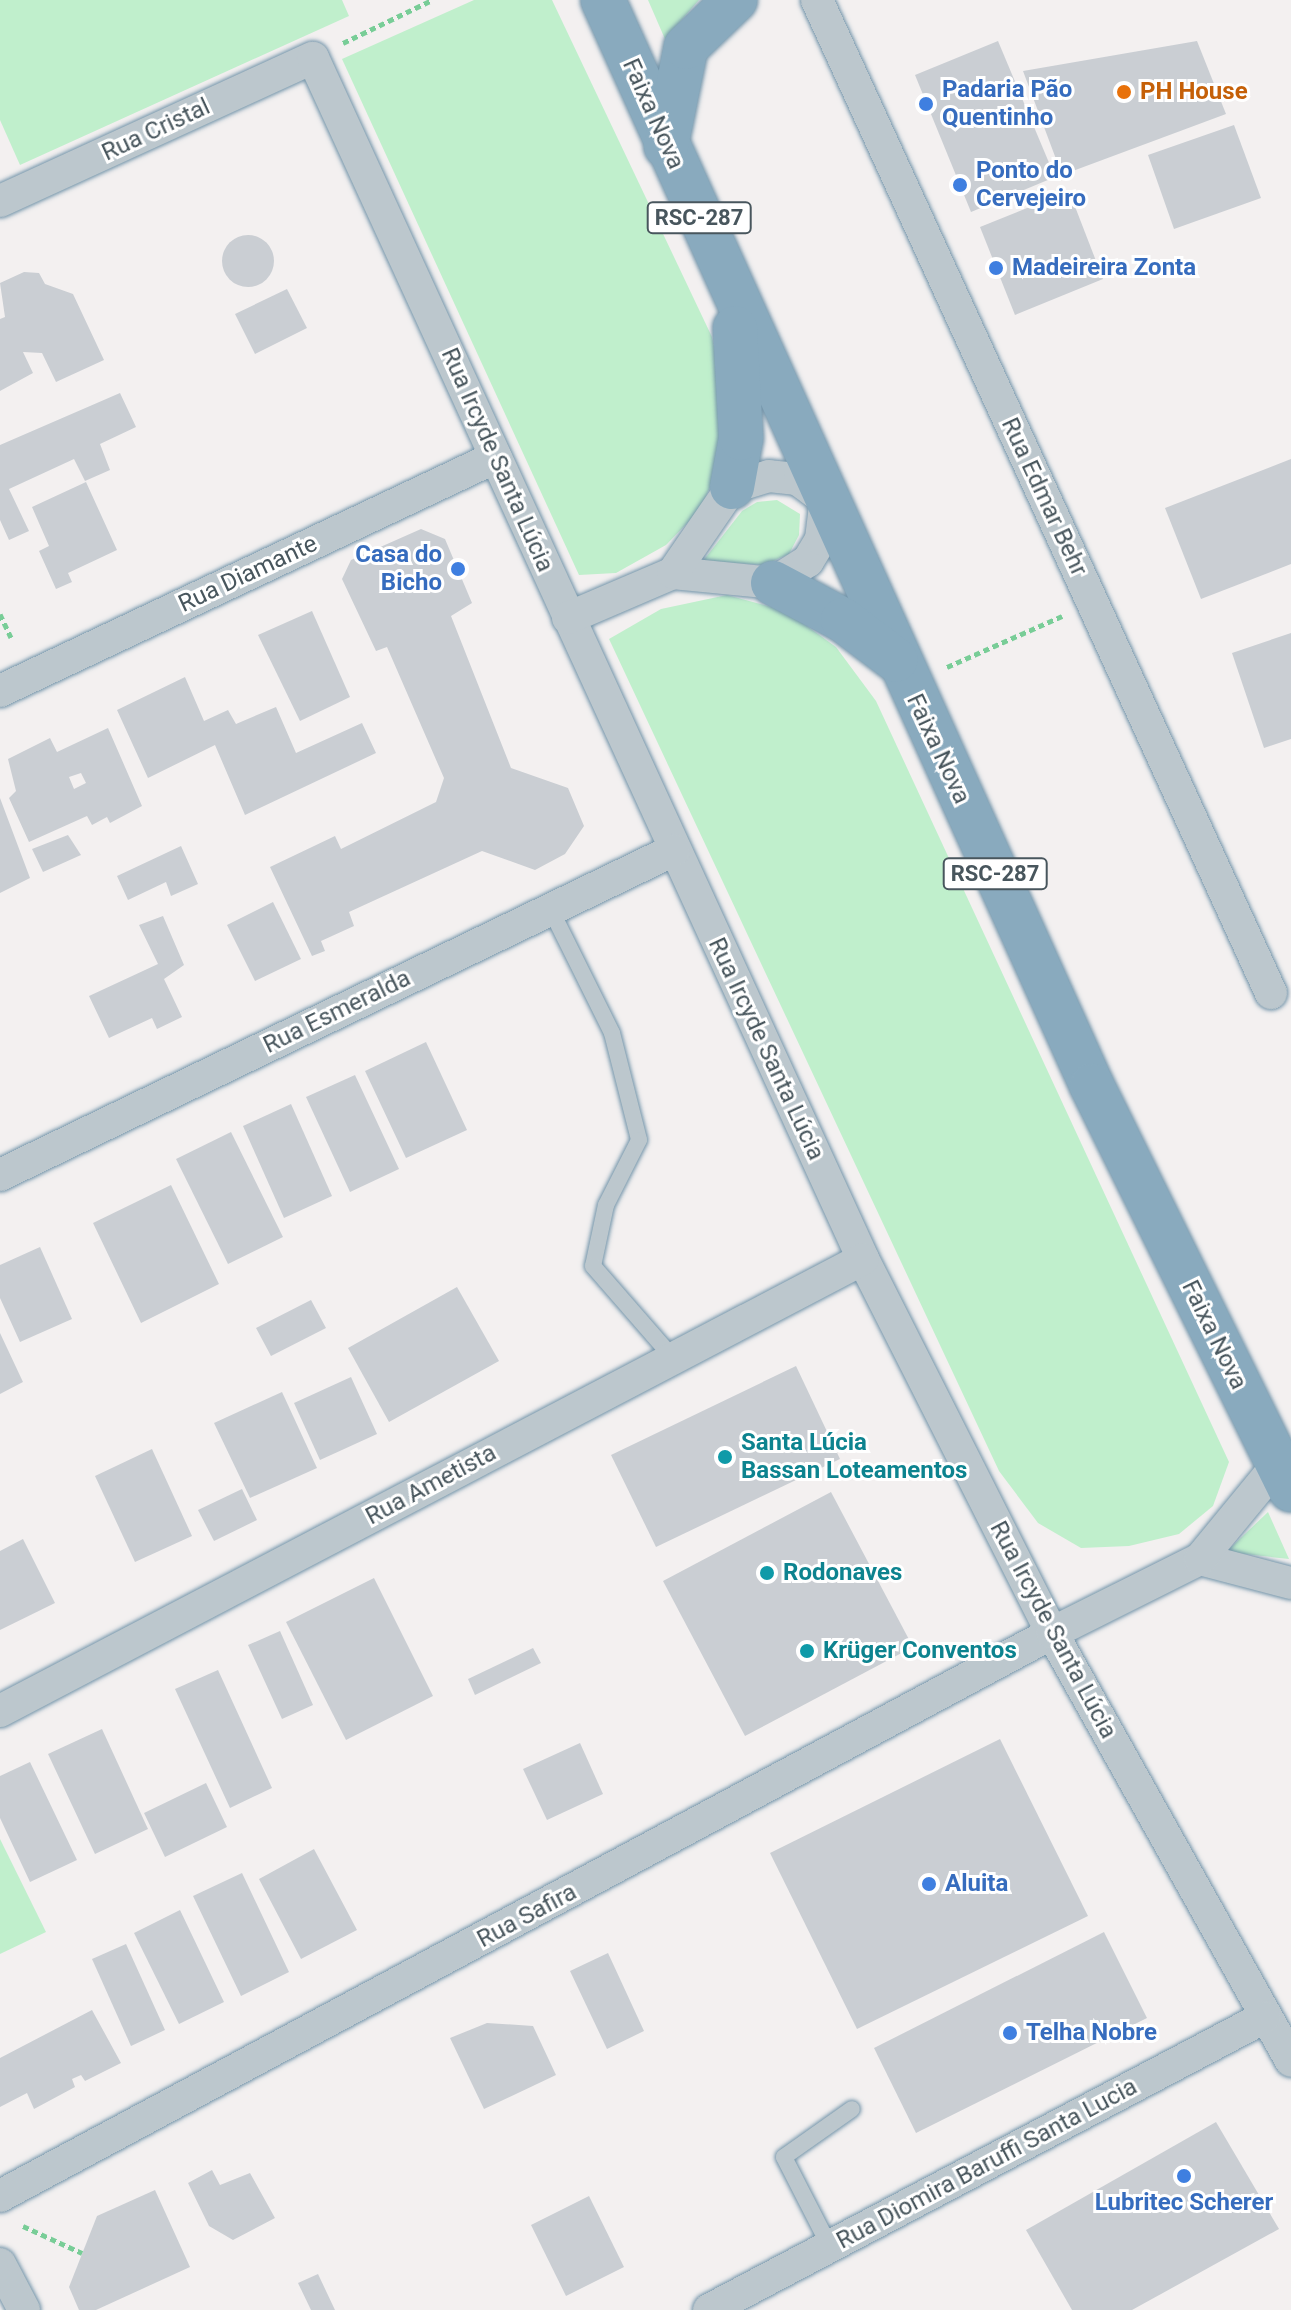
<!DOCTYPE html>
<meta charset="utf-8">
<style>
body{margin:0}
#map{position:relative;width:1291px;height:2310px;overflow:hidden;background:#f3f0f0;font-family:Roboto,sans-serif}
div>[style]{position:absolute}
.green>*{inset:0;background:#c0efcc}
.building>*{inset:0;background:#caced3}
.round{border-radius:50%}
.path>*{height:5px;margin-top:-2.5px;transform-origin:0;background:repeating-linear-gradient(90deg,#78cd97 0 6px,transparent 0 10px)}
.roads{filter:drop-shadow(0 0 2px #7495aa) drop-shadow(0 0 2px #7495aa)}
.lane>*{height:16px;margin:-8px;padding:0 8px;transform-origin:8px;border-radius:8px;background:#bcc7cd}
.street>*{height:32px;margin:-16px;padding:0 16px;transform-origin:16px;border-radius:16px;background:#bcc7cd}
.highway>*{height:44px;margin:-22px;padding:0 22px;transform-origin:22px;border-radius:22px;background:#89aabe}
.dots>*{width:22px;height:22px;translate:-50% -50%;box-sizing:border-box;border:4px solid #fff;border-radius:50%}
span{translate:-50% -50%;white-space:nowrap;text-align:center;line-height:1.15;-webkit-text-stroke:6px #fff;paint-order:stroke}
.shield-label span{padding:2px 6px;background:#fff;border:2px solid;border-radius:6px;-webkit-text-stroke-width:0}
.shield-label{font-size:22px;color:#48565d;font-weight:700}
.shop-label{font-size:24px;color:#366cbe;font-weight:700}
.left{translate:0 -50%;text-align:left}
.right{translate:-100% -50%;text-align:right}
.food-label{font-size:24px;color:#c56008;font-weight:700}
.street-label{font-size:24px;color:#48565d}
.culture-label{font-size:24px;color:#0d838f;font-weight:700}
</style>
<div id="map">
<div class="green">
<i style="clip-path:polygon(0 0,342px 0,349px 16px,20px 165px,0 120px)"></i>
<i style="clip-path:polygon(474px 0,552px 0,712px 337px,725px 397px,721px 462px,700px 510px,666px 545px,616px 573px,579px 575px,342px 59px)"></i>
<i style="clip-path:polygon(648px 0,699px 0,665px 39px)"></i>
<i style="clip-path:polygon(777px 500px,800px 514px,799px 535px,789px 554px,764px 565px,703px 561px,742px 511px,757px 502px)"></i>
<i style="clip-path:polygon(727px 595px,786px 611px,836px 647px,876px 701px,1229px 1462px,1213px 1506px,1179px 1534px,1129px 1546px,1081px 1548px,1038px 1523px,999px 1471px,609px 639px,661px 609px)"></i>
<i style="clip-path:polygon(1268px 1512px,1289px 1559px,1226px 1552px)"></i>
<i style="clip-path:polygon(0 1839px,46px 1932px,0 1954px)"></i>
</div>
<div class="building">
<i style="clip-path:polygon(998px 41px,1055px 177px,971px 212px,915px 75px)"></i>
<i style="clip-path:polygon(1197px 41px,1226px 114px,1062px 175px,1023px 71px)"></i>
<i style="clip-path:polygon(1234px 125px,1261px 198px,1174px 229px,1148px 155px)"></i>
<i style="clip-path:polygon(1069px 191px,1103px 279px,1015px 315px,980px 227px)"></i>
<i class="round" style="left:222px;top:235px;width:52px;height:52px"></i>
<i style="clip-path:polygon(24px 272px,39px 273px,45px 284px,73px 294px,104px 360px,56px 382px,42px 353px,23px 352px,33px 373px,0 391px,0 319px,5px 317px,0 283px)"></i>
<i style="clip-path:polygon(287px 289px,307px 328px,255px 354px,235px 314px)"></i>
<i style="clip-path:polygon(120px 393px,136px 427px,100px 444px,110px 470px,85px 481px,74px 459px,9px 489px,29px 531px,9px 540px,0 520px,0 445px)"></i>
<i style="clip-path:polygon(1291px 459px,1291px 564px,1201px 599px,1165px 508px)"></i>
<i style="clip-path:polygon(86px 482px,117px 550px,68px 573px,72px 582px,56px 589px,39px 551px,49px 546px,32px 507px)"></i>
<i style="clip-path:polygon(421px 529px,445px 539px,472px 603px,451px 616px,511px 768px,568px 788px,584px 826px,565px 854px,535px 870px,482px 851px,349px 912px,354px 926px,321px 941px,325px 951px,312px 956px,270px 867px,335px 836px,341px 849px,436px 802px,444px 778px,387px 647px,376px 651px,342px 579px,351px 560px)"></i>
<i style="clip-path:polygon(312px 611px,350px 697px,300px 721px,258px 635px)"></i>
<i style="clip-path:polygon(1291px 633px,1291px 739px,1264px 748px,1232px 653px)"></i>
<i style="clip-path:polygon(185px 677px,204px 721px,228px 710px,236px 724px,276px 707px,296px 753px,362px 723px,376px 753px,245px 815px,215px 745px,148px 778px,117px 710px)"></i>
<i style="clip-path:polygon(evenodd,108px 728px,142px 806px,110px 823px,107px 817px,92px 825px,87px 816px,29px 842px,9px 798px,16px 791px,8px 759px,50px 738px,57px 752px,108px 728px,81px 773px,86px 783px,74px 789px,69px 777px,81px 773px)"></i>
<i style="clip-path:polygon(0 798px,30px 878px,0 893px)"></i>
<i style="clip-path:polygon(68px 835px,81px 855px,43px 872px,32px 849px)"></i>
<i style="clip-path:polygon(181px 846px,198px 884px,171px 896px,166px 882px,128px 900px,117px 876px)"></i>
<i style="clip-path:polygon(273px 902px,301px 959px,255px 981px,227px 925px)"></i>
<i style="clip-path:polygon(163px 916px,184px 965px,164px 979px,182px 1017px,157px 1029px,152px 1018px,109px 1038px,89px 996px,158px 964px,139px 925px)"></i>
<i style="clip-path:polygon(426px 1042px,467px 1130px,406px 1158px,365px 1071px)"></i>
<i style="clip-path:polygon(355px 1075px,399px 1169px,350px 1192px,306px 1097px)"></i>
<i style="clip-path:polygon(291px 1104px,332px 1196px,284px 1218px,243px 1126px)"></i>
<i style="clip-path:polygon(231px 1132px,283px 1237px,228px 1264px,176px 1159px)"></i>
<i style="clip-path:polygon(171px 1185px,219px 1284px,141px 1323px,93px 1223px)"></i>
<i style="clip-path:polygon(40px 1247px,72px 1319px,20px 1342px,0 1298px,0 1265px)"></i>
<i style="clip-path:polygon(457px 1287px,499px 1361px,389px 1422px,348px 1348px)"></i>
<i style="clip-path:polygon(311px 1300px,326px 1328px,271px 1356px,256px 1328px)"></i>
<i style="clip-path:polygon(0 1333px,23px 1382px,0 1394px)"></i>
<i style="clip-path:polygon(796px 1366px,840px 1459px,656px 1547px,611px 1455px)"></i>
<i style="clip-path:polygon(351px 1377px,377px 1434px,320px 1460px,294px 1403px)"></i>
<i style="clip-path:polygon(282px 1392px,317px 1468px,250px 1498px,214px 1423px)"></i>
<i style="clip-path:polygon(152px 1449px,192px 1536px,135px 1562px,95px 1476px)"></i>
<i style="clip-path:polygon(242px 1489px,257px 1520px,214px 1541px,198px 1510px)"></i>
<i style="clip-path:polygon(831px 1492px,913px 1647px,745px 1736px,663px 1581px)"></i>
<i style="clip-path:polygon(23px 1539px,55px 1603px,0 1630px,0 1551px)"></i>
<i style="clip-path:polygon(374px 1578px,433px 1696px,346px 1740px,286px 1622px)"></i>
<i style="clip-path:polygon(280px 1631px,313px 1705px,282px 1719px,248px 1645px)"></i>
<i style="clip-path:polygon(533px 1648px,541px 1663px,475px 1695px,468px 1679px)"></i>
<i style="clip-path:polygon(218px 1670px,272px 1788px,230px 1808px,175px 1689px)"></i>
<i style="clip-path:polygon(102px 1729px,148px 1829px,95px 1854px,48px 1754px)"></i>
<i style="clip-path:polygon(1000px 1739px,1088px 1916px,857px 2029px,770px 1853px)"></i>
<i style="clip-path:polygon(580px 1743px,603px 1794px,547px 1820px,523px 1769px)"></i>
<i style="clip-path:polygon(30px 1762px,77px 1860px,30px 1882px,0 1818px,0 1776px)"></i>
<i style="clip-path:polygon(206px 1783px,227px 1827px,165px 1857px,144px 1813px)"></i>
<i style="clip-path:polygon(314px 1849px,357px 1930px,301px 1959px,259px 1879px)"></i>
<i style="clip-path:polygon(242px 1873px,289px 1972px,241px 1996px,193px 1896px)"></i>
<i style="clip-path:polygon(180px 1910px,224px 2002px,179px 2024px,134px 1933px)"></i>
<i style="clip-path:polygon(1104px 1932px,1147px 2018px,916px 2133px,874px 2048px)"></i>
<i style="clip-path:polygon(126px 1944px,165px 2030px,131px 2046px,92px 1959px)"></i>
<i style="clip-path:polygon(608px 1953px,644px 2031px,607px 2049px,570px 1971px)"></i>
<i style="clip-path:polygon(92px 2010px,121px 2063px,85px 2081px,81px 2075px,72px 2079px,75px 2087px,34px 2109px,27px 2093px,0 2107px,0 2058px)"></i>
<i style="clip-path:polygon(487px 2023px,533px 2026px,556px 2075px,484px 2109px,450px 2038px)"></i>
<i style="clip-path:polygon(1216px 2122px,1279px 2229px,1132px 2310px,1072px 2310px,1026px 2230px)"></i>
<i style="clip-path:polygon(212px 2170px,220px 2185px,250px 2173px,275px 2218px,233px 2240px,209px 2226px,188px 2183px)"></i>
<i style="clip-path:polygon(155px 2190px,190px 2267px,96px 2310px,79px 2310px,69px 2287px,97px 2216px)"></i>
<i style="clip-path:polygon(589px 2196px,624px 2267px,566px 2296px,531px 2225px)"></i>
<i style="clip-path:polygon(318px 2274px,335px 2310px,311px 2310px,298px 2283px)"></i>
</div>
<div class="path">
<i style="left:343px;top:43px;width:99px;rotate:-25.8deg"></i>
<i style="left:0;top:614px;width:26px;rotate:65deg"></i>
<i style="left:947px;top:667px;width:126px;rotate:-23.9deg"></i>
<i style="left:23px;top:2226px;width:65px;rotate:24.6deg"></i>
</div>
<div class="roads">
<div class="lane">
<i style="left:551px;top:910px;width:137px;rotate:63.6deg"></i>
<i style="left:612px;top:1033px;width:110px;rotate:75.8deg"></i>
<i style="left:639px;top:1140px;width:73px;rotate:116.9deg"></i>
<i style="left:606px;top:1205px;width:62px;rotate:102deg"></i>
<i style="left:593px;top:1266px;width:122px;rotate:49deg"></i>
<i style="left:830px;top:2247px;width:101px;rotate:-117.1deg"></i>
<i style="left:784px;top:2157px;width:83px;rotate:-35.2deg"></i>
</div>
<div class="street">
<i style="left:817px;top:0;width:1092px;rotate:65.43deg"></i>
<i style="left:0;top:201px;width:344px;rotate:-24.6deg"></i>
<i style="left:313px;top:58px;width:1321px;rotate:65.39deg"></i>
<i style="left:863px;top:1259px;width:419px;rotate:63.2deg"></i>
<i style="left:1052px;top:1633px;width:490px;rotate:60.8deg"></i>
<i style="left:568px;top:618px;width:114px;rotate:-23.2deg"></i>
<i style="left:673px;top:573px;width:100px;rotate:5.7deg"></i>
<i style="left:773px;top:583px;width:41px;rotate:-32.2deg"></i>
<i style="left:808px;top:561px;width:26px;rotate:-59deg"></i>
<i style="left:821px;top:539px;width:39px;rotate:-83deg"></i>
<i style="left:826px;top:500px;width:36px;rotate:-144deg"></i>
<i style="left:797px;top:479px;width:28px;rotate:-174deg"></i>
<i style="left:769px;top:476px;width:39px;rotate:163deg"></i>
<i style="left:732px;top:487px;width:104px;rotate:124.5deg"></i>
<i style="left:0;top:691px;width:548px;rotate:-25.26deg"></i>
<i style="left:0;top:1175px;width:748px;rotate:-25.74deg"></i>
<i style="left:1200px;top:1559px;width:94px;rotate:14.8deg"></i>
<i style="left:0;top:1711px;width:974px;rotate:-27.64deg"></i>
<i style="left:0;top:2196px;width:1193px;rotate:-28.15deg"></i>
<i style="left:1052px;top:1633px;width:165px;rotate:-26.6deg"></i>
<i style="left:1200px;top:1559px;width:123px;rotate:-50.6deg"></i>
<i style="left:0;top:2264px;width:52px;rotate:62.4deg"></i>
<i style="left:709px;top:2310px;width:628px;rotate:-27.79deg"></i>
</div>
<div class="highway">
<i style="left:603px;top:0;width:1191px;rotate:65.76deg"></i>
<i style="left:1092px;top:1086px;width:450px;rotate:63.8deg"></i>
<i style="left:666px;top:146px;width:101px;rotate:-78.6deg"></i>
<i style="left:686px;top:47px;width:68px;rotate:-43.8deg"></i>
<i style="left:732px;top:487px;width:50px;rotate:-79.6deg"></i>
<i style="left:741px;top:438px;width:110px;rotate:-93.1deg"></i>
<i style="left:773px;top:583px;width:79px;rotate:27.9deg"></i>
<i style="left:843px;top:620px;width:66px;rotate:37deg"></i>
</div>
</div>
<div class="dots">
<i style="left:1124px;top:92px;background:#e8710a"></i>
<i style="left:926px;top:104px;background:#3f7fe0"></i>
<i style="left:960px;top:185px;background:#3f7fe0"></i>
<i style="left:996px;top:268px;background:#3f7fe0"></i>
<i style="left:458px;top:569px;background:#3f7fe0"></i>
<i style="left:725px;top:1457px;background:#0f9aa8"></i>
<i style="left:767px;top:1573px;background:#0f9aa8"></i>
<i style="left:807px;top:1651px;background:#0f9aa8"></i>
<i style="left:929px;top:1884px;background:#3f7fe0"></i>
<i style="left:1010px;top:2033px;background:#3f7fe0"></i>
<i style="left:1184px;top:2176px;background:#3f7fe0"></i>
</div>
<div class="shield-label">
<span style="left:699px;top:218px">RSC-287</span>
<span style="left:995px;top:874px">RSC-287</span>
</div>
<div class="shop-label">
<span class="left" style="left:942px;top:104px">Padaria Pão<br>Quentinho</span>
<span class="left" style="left:976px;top:185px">Ponto do<br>Cervejeiro</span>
<span class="left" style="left:1012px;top:268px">Madeireira Zonta</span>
<span class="right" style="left:442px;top:569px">Casa do<br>Bicho</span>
<span class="left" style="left:945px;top:1884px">Aluita</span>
<span class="left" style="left:1026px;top:2033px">Telha Nobre</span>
<span style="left:1184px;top:2203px">Lubritec Scherer</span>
</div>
<div class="food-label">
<span class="left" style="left:1140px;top:92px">PH House</span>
</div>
<div class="street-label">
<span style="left:653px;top:114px;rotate:66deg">Faixa Nova</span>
<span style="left:156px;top:130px;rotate:-25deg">Rua Cristal</span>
<span style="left:497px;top:460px;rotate:66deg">Rua Ircyde Santa Lúcia</span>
<span style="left:1044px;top:497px;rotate:65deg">Rua Edmar Behr</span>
<span style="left:248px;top:574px;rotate:-25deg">Rua Diamante</span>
<span style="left:938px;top:749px;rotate:65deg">Faixa Nova</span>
<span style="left:337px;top:1012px;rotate:-26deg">Rua Esmeralda</span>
<span style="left:766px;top:1049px;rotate:65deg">Rua Ircyde Santa Lúcia</span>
<span style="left:1214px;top:1335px;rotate:64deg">Faixa Nova</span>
<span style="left:431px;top:1485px;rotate:-28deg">Rua Ametista</span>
<span style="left:1053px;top:1630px;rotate:62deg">Rua Ircyde Santa Lúcia</span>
<span style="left:527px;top:1916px;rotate:-28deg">Rua Safira</span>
<span style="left:987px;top:2164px;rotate:-28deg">Rua Diomira Baruffi Santa Lucia</span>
</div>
<div class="culture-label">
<span class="left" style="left:741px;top:1457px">Santa Lúcia<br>Bassan Loteamentos</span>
<span class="left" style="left:783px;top:1573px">Rodonaves</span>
<span class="left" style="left:823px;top:1651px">Krüger Conventos</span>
</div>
</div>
